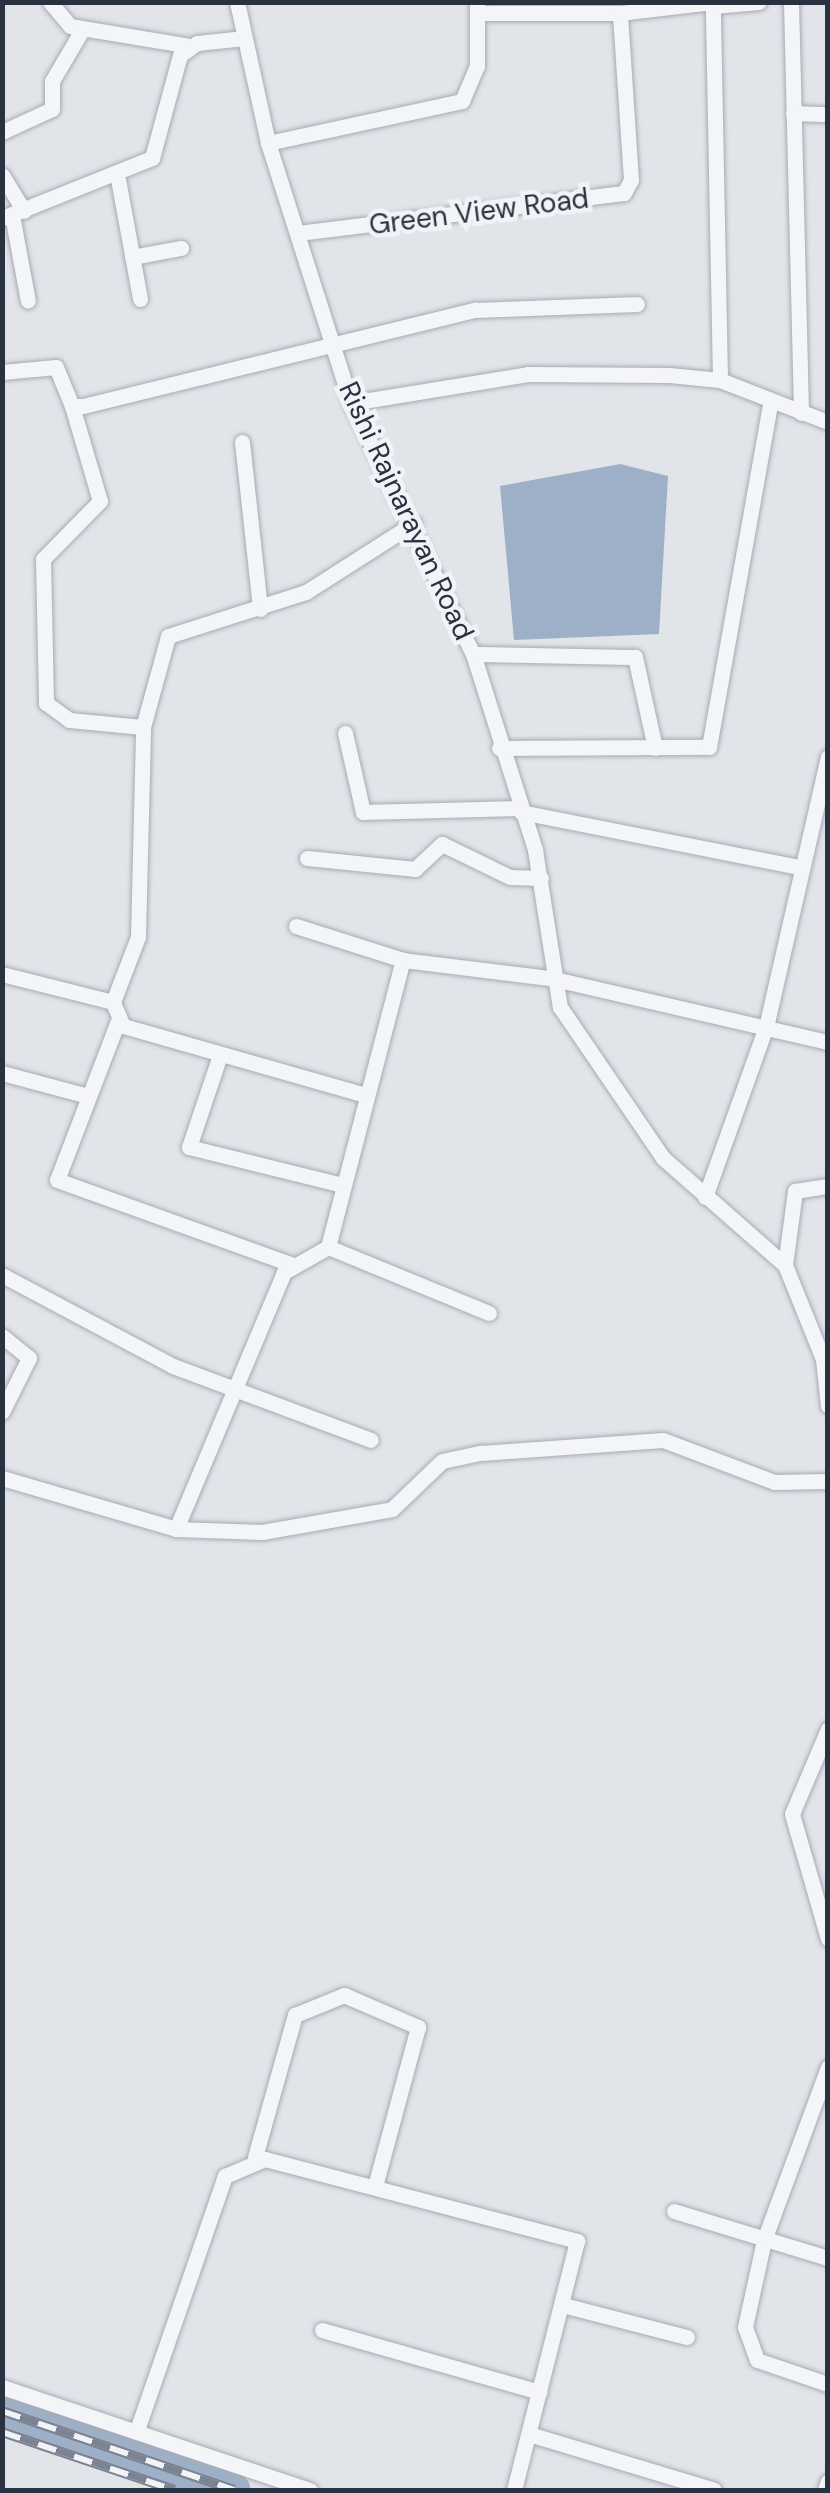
<!DOCTYPE html>
<style>
body{margin:0}
#map{position:relative;width:830px;height:2493px;overflow:hidden;background:#e1e4e9;font-family:"DM Sans",sans-serif}
div>[style]{position:absolute}
.water>*{inset:0;background:#9eb0c7}
.river>*{height:35px;margin:-17.5px;padding:0 17.5px;transform-origin:17.5px;border-radius:17.5px;background:#9eb0c7}
.roads{filter:drop-shadow(0 0 2px #a6abb3) drop-shadow(0 0 2px #a6abb3)}
.street>*{height:15px;margin:-7.5px;padding:0 7.5px;transform-origin:7.5px;border-radius:7.5px;background:#f4f5f8}
.rail>*{height:10px;margin-top:-5px;transform-origin:0;background:repeating-linear-gradient(90deg,#f1f3f7 0 19px,#7b8392 0 38px);box-sizing:border-box;border-block:2px solid #7b8392}
span{translate:-50% -50%;white-space:nowrap;text-align:center;line-height:1.15;-webkit-text-stroke:9px #f1f3f7;paint-order:stroke}
.street-label{font-size:28px;color:#2a3140}
.frame{position:absolute;inset:0;border:5px solid #2a3140;pointer-events:none}
</style>
<div id="map">
<div class="water">
<i style="clip-path:polygon(620px 464px,668px 476px,659px 634px,514px 640px,500px 486px)"></i>
</div>
<div class="river">
<i style="left:2px;top:2413px;width:243px;rotate:18.4deg"></i>
</div>
<div class="roads">
<div class="street">
<i style="left:50px;top:2px;width:31px;rotate:50deg"></i>
<i style="left:70px;top:26px;width:121px;rotate:9.5deg"></i>
<i style="left:237px;top:2px;width:144px;rotate:77.6deg"></i>
<i style="left:268px;top:143px;width:273px;rotate:72.3deg"></i>
<i style="left:351px;top:403px;width:279px;rotate:64.1deg"></i>
<i style="left:473px;top:654px;width:206px;rotate:72.4deg"></i>
<i style="left:535px;top:850px;width:159px;rotate:81deg"></i>
<i style="left:560px;top:1007px;width:183px;rotate:55.7deg"></i>
<i style="left:663px;top:1158px;width:162px;rotate:41.3deg"></i>
<i style="left:785px;top:1265px;width:101px;rotate:68deg"></i>
<i style="left:823px;top:1359px;width:47px;rotate:83.9deg"></i>
<i style="left:791px;top:2px;width:411px;rotate:88.6deg"></i>
<i style="left:477px;top:13px;width:143px"></i>
<i style="left:793px;top:113px;width:35px;rotate:2deg"></i>
<i style="left:2px;top:132px;width:55px;rotate:-24.7deg"></i>
<i style="left:52px;top:109px;width:28px;rotate:-90deg"></i>
<i style="left:52px;top:81px;width:59px;rotate:-59.5deg"></i>
<i style="left:268px;top:143px;width:198px;rotate:-12.2deg"></i>
<i style="left:462px;top:101px;width:38px;rotate:-67deg"></i>
<i style="left:477px;top:66px;width:64px;rotate:-90deg"></i>
<i style="left:2px;top:175px;width:42px;rotate:58.6deg"></i>
<i style="left:118px;top:179px;width:122px;rotate:79.6deg"></i>
<i style="left:12px;top:215px;width:87px;rotate:79.5deg"></i>
<i style="left:2px;top:218px;width:162px;rotate:-21.8deg"></i>
<i style="left:152px;top:158px;width:107px;rotate:-74.8deg"></i>
<i style="left:180px;top:55px;width:21px;rotate:-35deg"></i>
<i style="left:197px;top:43px;width:48px;rotate:-5.9deg"></i>
<i style="left:298px;top:233px;width:328px;rotate:-7deg"></i>
<i style="left:624px;top:193px;width:15px;rotate:-62deg"></i>
<i style="left:631px;top:180px;width:167px;rotate:-93.8deg"></i>
<i style="left:620px;top:13px;width:94px;rotate:-6.7deg"></i>
<i style="left:132px;top:257px;width:50px;rotate:-10.4deg"></i>
<i style="left:2px;top:372px;width:54px;rotate:-5.3deg"></i>
<i style="left:56px;top:367px;width:42px;rotate:67.7deg"></i>
<i style="left:72px;top:406px;width:11px"></i>
<i style="left:83px;top:406px;width:404px;rotate:-13.8deg"></i>
<i style="left:475px;top:310px;width:162px;rotate:-2.1deg"></i>
<i style="left:720px;top:380px;width:374px;rotate:-91.1deg"></i>
<i style="left:713px;top:6px;width:46px;rotate:-5deg"></i>
<i style="left:351px;top:403px;width:179px;rotate:-9.3deg"></i>
<i style="left:528px;top:374px;width:141px;rotate:0.4deg"></i>
<i style="left:669px;top:375px;width:51px;rotate:5.6deg"></i>
<i style="left:720px;top:380px;width:116px;rotate:21.3deg"></i>
<i style="left:72px;top:406px;width:99px;rotate:73.6deg"></i>
<i style="left:100px;top:501px;width:81px;rotate:134.5deg"></i>
<i style="left:43px;top:559px;width:144px;rotate:88.8deg"></i>
<i style="left:46px;top:703px;width:29px;rotate:36deg"></i>
<i style="left:69px;top:720px;width:74px;rotate:5.4deg"></i>
<i style="left:242px;top:442px;width:168px;rotate:83.8deg"></i>
<i style="left:473px;top:654px;width:162px;rotate:1.1deg"></i>
<i style="left:635px;top:657px;width:93px;rotate:77.6deg"></i>
<i style="left:345px;top:733px;width:81px;rotate:77.2deg"></i>
<i style="left:363px;top:812px;width:156px;rotate:-1.5deg"></i>
<i style="left:499px;top:748px;width:210px;rotate:-0.3deg"></i>
<i style="left:709px;top:747px;width:349px;rotate:-79.9deg"></i>
<i style="left:521px;top:812px;width:284px;rotate:11.2deg"></i>
<i style="left:307px;top:858px;width:109px;rotate:5.8deg"></i>
<i style="left:415px;top:869px;width:37px;rotate:-43deg"></i>
<i style="left:442px;top:844px;width:76px;rotate:25.9deg"></i>
<i style="left:510px;top:877px;width:31px;rotate:2deg"></i>
<i style="left:296px;top:926px;width:112px;rotate:17.6deg"></i>
<i style="left:2px;top:974px;width:114px;rotate:14.2deg"></i>
<i style="left:118px;top:1021px;width:170px;rotate:111deg"></i>
<i style="left:57px;top:1180px;width:251px;rotate:19.8deg"></i>
<i style="left:219px;top:1058px;width:94px;rotate:108.6deg"></i>
<i style="left:189px;top:1147px;width:159px;rotate:13.9deg"></i>
<i style="left:2px;top:1073px;width:89px;rotate:15deg"></i>
<i style="left:362px;top:1094px;width:248px;rotate:-164.1deg"></i>
<i style="left:123px;top:1026px;width:26px;rotate:-113deg"></i>
<i style="left:113px;top:1002px;width:70px;rotate:-69deg"></i>
<i style="left:138px;top:937px;width:210px;rotate:-88.6deg"></i>
<i style="left:143px;top:727px;width:94px;rotate:-74.6deg"></i>
<i style="left:168px;top:636px;width:145px;rotate:-17.7deg"></i>
<i style="left:306px;top:592px;width:128px;rotate:-32.6deg"></i>
<i style="left:705px;top:1197px;width:181px;rotate:-70.3deg"></i>
<i style="left:766px;top:1027px;width:277px;rotate:-77.1deg"></i>
<i style="left:328px;top:1247px;width:174px;rotate:22.3deg"></i>
<i style="left:785px;top:1265px;width:75px;rotate:-82.3deg"></i>
<i style="left:795px;top:1191px;width:33px;rotate:-9deg"></i>
<i style="left:2px;top:1275px;width:194px;rotate:28deg"></i>
<i style="left:173px;top:1366px;width:211px;rotate:20.5deg"></i>
<i style="left:2px;top:1336px;width:35px;rotate:39deg"></i>
<i style="left:29px;top:1358px;width:60px;rotate:116.6deg"></i>
<i style="left:2px;top:1478px;width:181px;rotate:16.3deg"></i>
<i style="left:176px;top:1529px;width:86px;rotate:2deg"></i>
<i style="left:262px;top:1532px;width:132px;rotate:-10deg"></i>
<i style="left:392px;top:1509px;width:69px;rotate:-43.8deg"></i>
<i style="left:442px;top:1461px;width:40px;rotate:-12deg"></i>
<i style="left:481px;top:1453px;width:182px;rotate:-4.1deg"></i>
<i style="left:663px;top:1440px;width:119px;rotate:20.7deg"></i>
<i style="left:774px;top:1482px;width:54px;rotate:-1.1deg"></i>
<i style="left:176px;top:1529px;width:279px;rotate:-67.2deg"></i>
<i style="left:284px;top:1272px;width:51px;rotate:-29.6deg"></i>
<i style="left:328px;top:1247px;width:297px;rotate:-75.4deg"></i>
<i style="left:403px;top:960px;width:148px;rotate:7deg"></i>
<i style="left:550px;top:978px;width:285px;rotate:13deg"></i>
<i style="left:828px;top:1729px;width:92px;rotate:113deg"></i>
<i style="left:792px;top:1814px;width:130px;rotate:73.9deg"></i>
<i style="left:828px;top:2067px;width:184px;rotate:110.3deg"></i>
<i style="left:764px;top:2240px;width:89px;rotate:102.3deg"></i>
<i style="left:745px;top:2327px;width:35px;rotate:70deg"></i>
<i style="left:757px;top:2360px;width:75px;rotate:18.7deg"></i>
<i style="left:255px;top:2157px;width:148px;rotate:-74.3deg"></i>
<i style="left:295px;top:2015px;width:53px;rotate:-22.2deg"></i>
<i style="left:344px;top:1995px;width:81px;rotate:23.4deg"></i>
<i style="left:418px;top:2027px;width:165px;rotate:105.1deg"></i>
<i style="left:674px;top:2211px;width:161px;rotate:17deg"></i>
<i style="left:563px;top:2305px;width:128px;rotate:14.5deg"></i>
<i style="left:322px;top:2330px;width:226px;rotate:15.9deg"></i>
<i style="left:2px;top:2387px;width:325px;rotate:18.5deg"></i>
<i style="left:138px;top:2427px;width:266px;rotate:-70.9deg"></i>
<i style="left:225px;top:2176px;width:43px;rotate:-23deg"></i>
<i style="left:265px;top:2159px;width:323px;rotate:14.7deg"></i>
<i style="left:577px;top:2241px;width:257px;rotate:104.2deg"></i>
<i style="left:529px;top:2434px;width:193px;rotate:16.8deg"></i>
<i style="left:825px;top:2490px;width:9px;rotate:-72deg"></i>
</div>
</div>
<div class="rail">
<i style="left:2px;top:2411px;width:245px;rotate:18.8deg"></i>
<i style="left:2px;top:2432px;width:182px;rotate:18.6deg"></i>
</div>
<div class="street-label">
<span style="left:479px;top:212px;rotate:-7deg">Green View Road</span>
<span style="left:406px;top:511px;rotate:65deg">Rishi Rajnarayan Road</span>
</div>
<div class="frame"></div>
</div>
